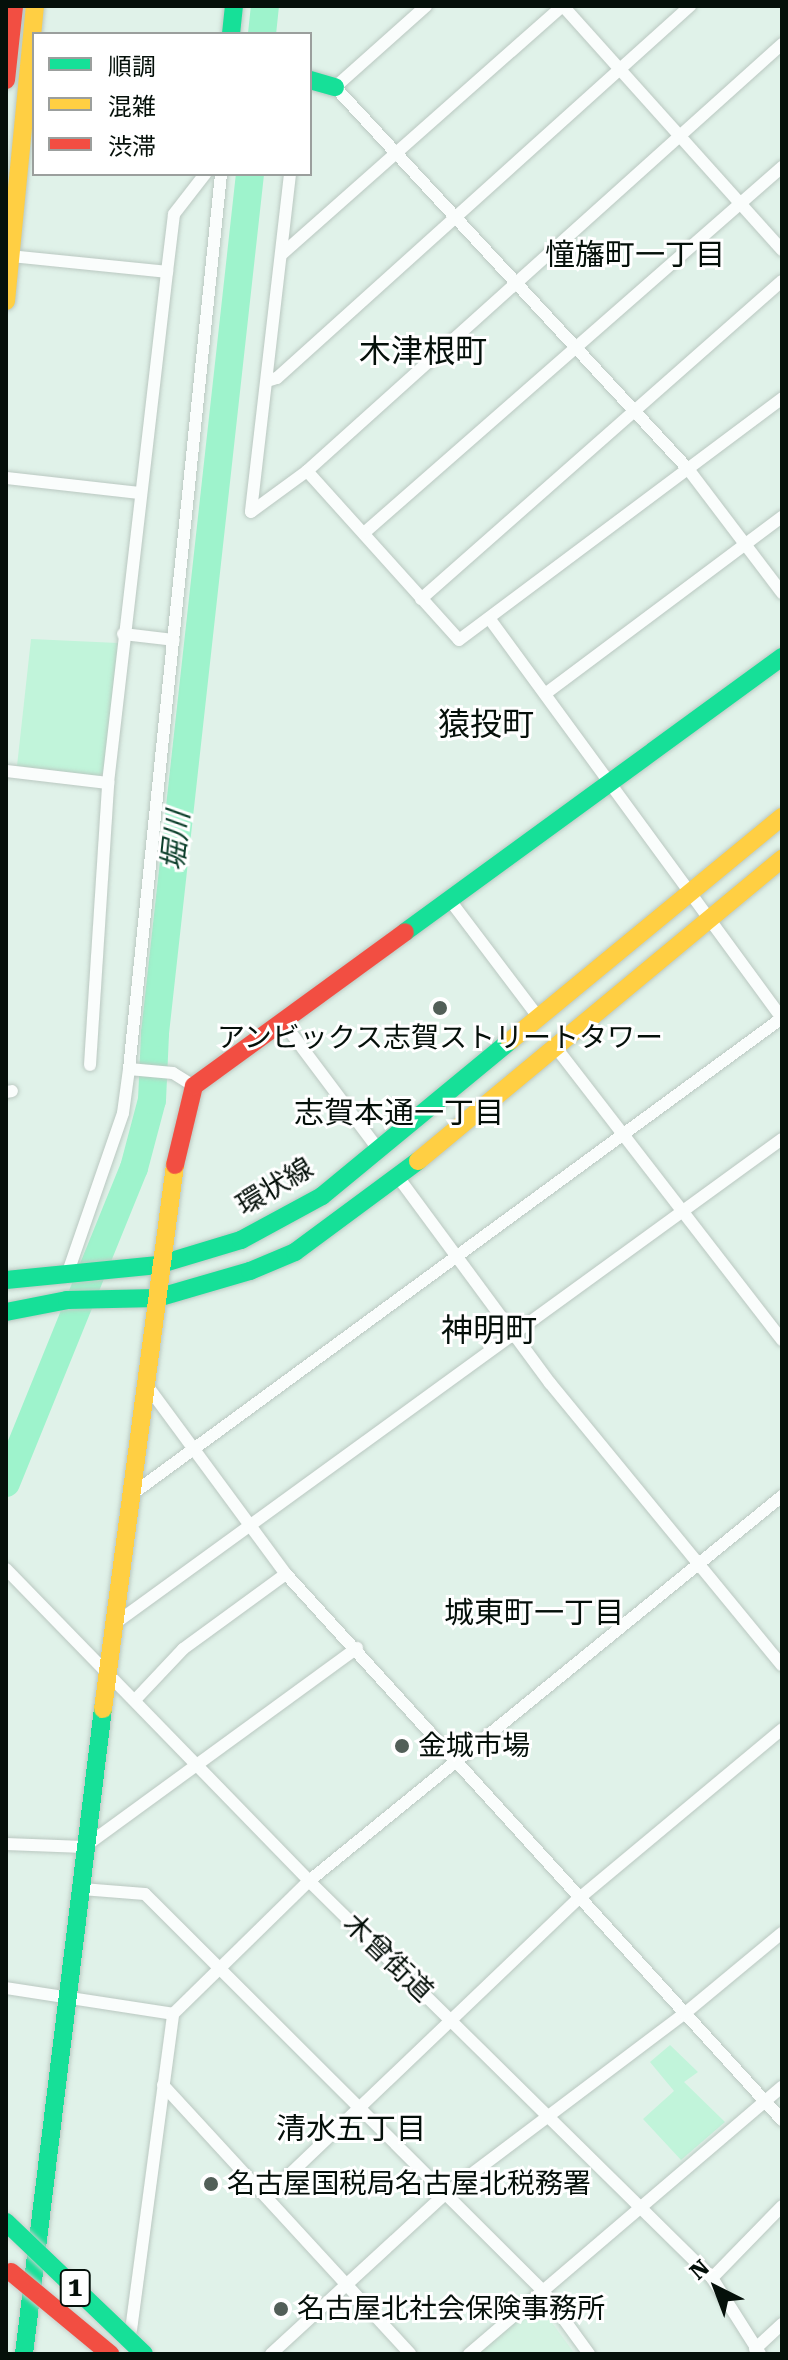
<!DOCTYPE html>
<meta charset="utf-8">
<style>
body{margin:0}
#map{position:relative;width:788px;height:2360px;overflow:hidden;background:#e0f2e9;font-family:"Roboto Serif","Noto Sans JP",serif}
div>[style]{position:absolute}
.built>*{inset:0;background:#d4f3e2}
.green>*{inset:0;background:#c1f4da}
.river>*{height:28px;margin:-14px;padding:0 14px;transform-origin:14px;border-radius:14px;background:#9ef3cc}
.roads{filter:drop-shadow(0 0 2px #bac8c1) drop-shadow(0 0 2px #bac8c1)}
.street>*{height:12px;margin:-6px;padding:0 6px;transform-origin:6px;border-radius:6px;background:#fafdfc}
.fast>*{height:18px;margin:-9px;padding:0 9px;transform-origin:9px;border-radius:9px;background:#16e098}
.slow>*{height:18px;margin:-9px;padding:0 9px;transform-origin:9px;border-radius:9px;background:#ffcf43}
.jam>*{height:18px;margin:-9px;padding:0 9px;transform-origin:9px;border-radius:9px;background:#f24e42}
.bridges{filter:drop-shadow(0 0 2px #c7cfcb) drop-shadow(0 0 2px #c7cfcb)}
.fast-bridge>*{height:18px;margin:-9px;padding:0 9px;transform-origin:9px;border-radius:9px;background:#16e098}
.jam-bridge>*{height:18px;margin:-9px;padding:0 9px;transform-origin:9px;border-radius:9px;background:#f24e42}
.dots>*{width:22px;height:22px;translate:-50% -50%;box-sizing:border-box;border:4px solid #fff;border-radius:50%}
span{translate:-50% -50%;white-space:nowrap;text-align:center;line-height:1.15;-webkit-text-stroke:6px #fff;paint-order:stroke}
.shield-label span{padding:2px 6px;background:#fff;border:2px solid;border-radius:6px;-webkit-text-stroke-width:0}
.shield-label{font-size:26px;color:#05100a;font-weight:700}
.poi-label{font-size:28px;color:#05100a}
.left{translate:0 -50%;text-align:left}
.street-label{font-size:28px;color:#05100a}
.neighbourhood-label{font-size:30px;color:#05100a}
.water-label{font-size:30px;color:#0c3f2b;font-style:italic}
.quarter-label{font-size:32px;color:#05100a}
.frame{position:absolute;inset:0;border:8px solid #05100a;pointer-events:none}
.legend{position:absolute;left:32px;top:32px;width:280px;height:144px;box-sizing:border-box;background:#fff;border:2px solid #9b9f9d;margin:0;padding:10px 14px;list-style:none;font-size:24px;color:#05100a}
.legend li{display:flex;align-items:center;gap:16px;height:40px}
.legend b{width:40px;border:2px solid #9b9f9d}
.north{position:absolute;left:676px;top:2248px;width:80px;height:80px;-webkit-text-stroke:6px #fff;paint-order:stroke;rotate:318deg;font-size:22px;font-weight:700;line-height:32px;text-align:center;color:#05100a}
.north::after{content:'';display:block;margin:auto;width:28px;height:36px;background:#05100a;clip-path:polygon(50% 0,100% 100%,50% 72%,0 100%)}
</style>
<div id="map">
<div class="built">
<i style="clip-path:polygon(527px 2311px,544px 2312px,575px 2354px,477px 2354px)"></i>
</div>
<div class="green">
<i style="clip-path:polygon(31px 639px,118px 643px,105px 772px,98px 776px,17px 766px)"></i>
<i style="clip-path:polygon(670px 2045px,698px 2072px,684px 2082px,725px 2122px,681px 2160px,643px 2119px,674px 2091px,650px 2062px)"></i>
</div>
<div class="river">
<i style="left:262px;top:34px;width:28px;rotate:-84deg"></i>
<i style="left:6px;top:1483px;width:340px;rotate:-67.9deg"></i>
<i style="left:134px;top:1168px;width:70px;rotate:-75.2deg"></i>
<i style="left:152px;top:1100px;width:67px;rotate:-87.4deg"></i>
<i style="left:155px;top:1033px;width:864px;rotate:-83.69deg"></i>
</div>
<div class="roads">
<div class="street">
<i style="left:426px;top:6px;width:122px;rotate:138.3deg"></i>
<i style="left:335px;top:87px;width:520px;rotate:47.26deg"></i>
<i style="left:688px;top:469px;width:156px;rotate:52.8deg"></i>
<i style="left:563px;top:6px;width:328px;rotate:48.1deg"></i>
<i style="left:290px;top:174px;width:340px;rotate:96.6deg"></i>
<i style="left:251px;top:512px;width:69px;rotate:-36.2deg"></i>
<i style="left:307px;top:471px;width:639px;rotate:-41.95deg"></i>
<i style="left:282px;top:254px;width:374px;rotate:-41.5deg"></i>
<i style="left:10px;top:256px;width:158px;rotate:5.8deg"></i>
<i style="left:267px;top:381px;width:10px;rotate:-17deg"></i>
<i style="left:277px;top:378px;width:556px;rotate:-42.01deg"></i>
<i style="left:307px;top:471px;width:227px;rotate:48deg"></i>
<i style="left:459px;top:640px;width:404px;rotate:-36.8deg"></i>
<i style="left:6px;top:478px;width:135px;rotate:6.4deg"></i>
<i style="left:364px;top:533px;width:556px;rotate:-41.21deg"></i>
<i style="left:421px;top:599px;width:481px;rotate:-41.4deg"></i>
<i style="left:489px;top:618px;width:497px;rotate:53.8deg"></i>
<i style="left:123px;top:634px;width:51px;rotate:6.7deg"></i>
<i style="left:545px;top:694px;width:296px;rotate:-36.8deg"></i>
<i style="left:6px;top:771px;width:103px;rotate:6.7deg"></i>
<i style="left:449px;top:899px;width:149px;rotate:52.9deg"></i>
<i style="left:282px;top:1021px;width:161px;rotate:53.1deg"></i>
<i style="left:554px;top:1045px;width:373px;rotate:52.3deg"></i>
<i style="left:90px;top:1065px;width:283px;rotate:-86.3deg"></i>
<i style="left:108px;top:783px;width:514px;rotate:-83.41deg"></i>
<i style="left:167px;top:272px;width:58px;rotate:-83.1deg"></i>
<i style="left:174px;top:214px;width:51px;rotate:-52.2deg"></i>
<i style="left:129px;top:1069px;width:44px;rotate:5.2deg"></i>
<i style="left:173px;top:1073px;width:25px;rotate:32deg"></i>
<i style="left:6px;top:1092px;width:6px;rotate:-9deg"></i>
<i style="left:398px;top:1177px;width:256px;rotate:53.6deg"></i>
<i style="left:550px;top:1383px;width:365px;rotate:50.6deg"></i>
<i style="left:68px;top:1272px;width:168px;rotate:-70.9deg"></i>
<i style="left:123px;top:1113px;width:44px;rotate:-82.2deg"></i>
<i style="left:129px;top:1069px;width:900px;rotate:-84.13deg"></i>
<i style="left:148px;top:1387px;width:232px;rotate:53.6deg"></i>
<i style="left:286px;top:1574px;width:738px;rotate:47.75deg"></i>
<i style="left:135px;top:1492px;width:802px;rotate:-36.23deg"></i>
<i style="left:6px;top:1569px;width:435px;rotate:45.8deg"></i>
<i style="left:309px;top:1881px;width:566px;rotate:44.57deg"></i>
<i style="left:712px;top:2278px;width:90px;rotate:57.7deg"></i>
<i style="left:117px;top:1622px;width:822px;rotate:-35.99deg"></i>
<i style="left:135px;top:1700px;width:70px;rotate:-46.7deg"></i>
<i style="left:183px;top:1649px;width:127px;rotate:-36.1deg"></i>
<i style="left:6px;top:1844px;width:78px;rotate:2.2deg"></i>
<i style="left:84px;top:1847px;width:338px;rotate:-36.1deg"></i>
<i style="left:82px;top:1889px;width:63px;rotate:4.5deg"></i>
<i style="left:145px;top:1894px;width:564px;rotate:44.93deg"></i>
<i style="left:544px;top:2292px;width:77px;rotate:54deg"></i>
<i style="left:6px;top:1988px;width:169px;rotate:8.8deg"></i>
<i style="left:163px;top:2085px;width:365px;rotate:47.4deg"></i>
<i style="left:267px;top:2196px;width:429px;rotate:-43.7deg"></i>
<i style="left:577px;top:1900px;width:267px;rotate:-39.8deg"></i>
<i style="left:712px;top:2278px;width:100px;rotate:-45.8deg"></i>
<i style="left:131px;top:2330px;width:319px;rotate:-82.4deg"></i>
<i style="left:173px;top:2014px;width:190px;rotate:-44.4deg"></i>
<i style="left:309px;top:1881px;width:610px;rotate:-39.14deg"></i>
<i style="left:755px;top:2349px;width:37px;rotate:-43deg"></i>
<i style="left:271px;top:2354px;width:236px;rotate:-42.6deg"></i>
<i style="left:445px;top:2194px;width:299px;rotate:-37deg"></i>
<i style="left:684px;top:2014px;width:127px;rotate:-39.6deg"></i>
<i style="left:469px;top:2354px;width:411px;rotate:-40.5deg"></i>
</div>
<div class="fast">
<i style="left:231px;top:34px;width:28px;rotate:-84deg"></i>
<i style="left:310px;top:80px;width:26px;rotate:16deg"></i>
<i style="left:405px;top:932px;width:467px;rotate:-36.1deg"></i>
<i style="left:6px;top:1280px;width:153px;rotate:-5.6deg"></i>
<i style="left:158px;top:1265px;width:87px;rotate:-16.8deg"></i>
<i style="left:241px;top:1240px;width:92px;rotate:-28.5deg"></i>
<i style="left:322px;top:1196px;width:244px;rotate:-39.5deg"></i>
<i style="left:6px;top:1312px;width:62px;rotate:-11.1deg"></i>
<i style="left:67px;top:1300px;width:90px;rotate:-1.3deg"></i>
<i style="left:157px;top:1298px;width:97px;rotate:-16.2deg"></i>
<i style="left:250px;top:1271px;width:49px;rotate:-22.9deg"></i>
<i style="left:295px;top:1252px;width:153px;rotate:-36.5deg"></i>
<i style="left:24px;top:2354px;width:650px;rotate:-83.02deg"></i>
</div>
<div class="slow">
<i style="left:6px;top:301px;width:296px;rotate:-84.4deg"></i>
<i style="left:510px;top:1041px;width:352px;rotate:-39.5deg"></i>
<i style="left:418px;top:1161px;width:473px;rotate:-39.7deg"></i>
<i style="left:103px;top:1709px;width:549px;rotate:-82.46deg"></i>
</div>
<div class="jam">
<i style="left:6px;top:80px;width:74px;rotate:-83.8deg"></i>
<i style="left:175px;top:1165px;width:81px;rotate:-76.5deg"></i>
<i style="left:194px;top:1086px;width:261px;rotate:-36.1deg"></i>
</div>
</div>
<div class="bridges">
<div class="fast-bridge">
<i style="left:6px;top:2222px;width:191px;rotate:43.7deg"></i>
</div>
<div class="jam-bridge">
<i style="left:11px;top:2272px;width:129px;rotate:39.6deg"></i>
</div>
</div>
<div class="dots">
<i style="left:440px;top:1008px;background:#525f58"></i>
<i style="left:402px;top:1746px;background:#525f58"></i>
<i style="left:211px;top:2184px;background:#525f58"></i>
<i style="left:281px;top:2309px;background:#525f58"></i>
</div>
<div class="shield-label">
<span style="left:75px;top:2288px">1</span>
</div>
<div class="poi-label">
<span style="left:440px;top:1038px">アンビックス志賀ストリートタワー</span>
<span class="left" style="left:418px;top:1746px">金城市場</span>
<span class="left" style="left:227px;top:2184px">名古屋国税局名古屋北税務署</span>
<span class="left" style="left:297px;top:2309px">名古屋北社会保険事務所</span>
</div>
<div class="street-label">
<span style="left:275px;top:1187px;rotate:-31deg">環状線</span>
<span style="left:388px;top:1958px;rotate:44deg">木曾街道</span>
</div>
<div class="neighbourhood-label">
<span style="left:635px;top:255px">憧旛町一丁目</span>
<span style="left:399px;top:1113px">志賀本通一丁目</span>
<span style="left:534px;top:1613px">城東町一丁目</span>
<span style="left:351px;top:2129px">清水五丁目</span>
</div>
<div class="water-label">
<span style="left:176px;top:841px;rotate:-84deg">堀川</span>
</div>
<div class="quarter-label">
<span style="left:423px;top:351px">木津根町</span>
<span style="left:486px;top:724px">猿投町</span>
<span style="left:489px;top:1330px">神明町</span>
</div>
<div class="frame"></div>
<ul class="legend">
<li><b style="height:10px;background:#16e098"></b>順調</li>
<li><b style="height:10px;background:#ffcf43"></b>混雑</li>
<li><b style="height:10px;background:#f24e42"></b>渋滞</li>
</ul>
<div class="north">N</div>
</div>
